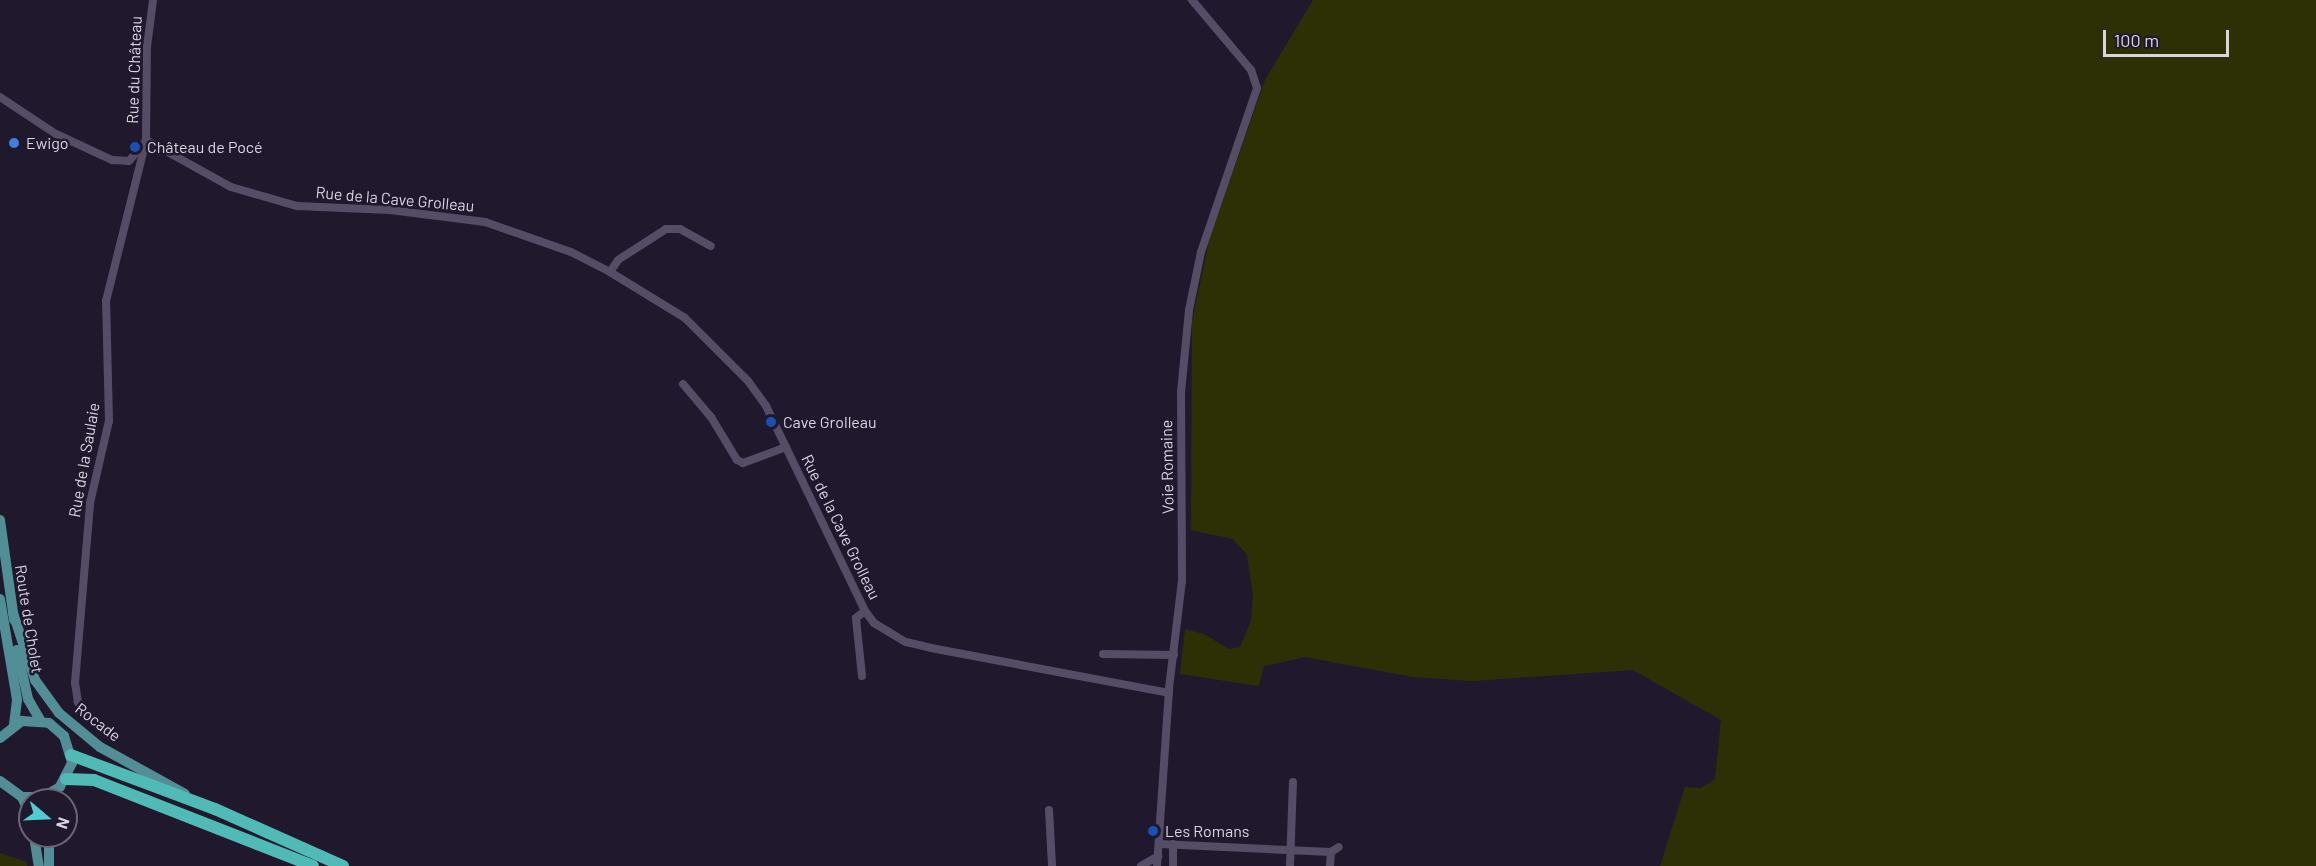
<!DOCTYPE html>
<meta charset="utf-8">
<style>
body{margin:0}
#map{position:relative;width:2316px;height:866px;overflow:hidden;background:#20192e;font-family:Barlow,sans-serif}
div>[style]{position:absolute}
.green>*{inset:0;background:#2d3004}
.minor>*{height:8px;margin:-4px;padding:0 4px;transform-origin:4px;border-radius:4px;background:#554d66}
.major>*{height:10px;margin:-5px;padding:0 5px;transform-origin:5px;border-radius:5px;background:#528e96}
.highway>*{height:12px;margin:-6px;padding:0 6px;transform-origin:6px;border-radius:6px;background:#50bab6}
.dots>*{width:16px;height:16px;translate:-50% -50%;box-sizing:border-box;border:3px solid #20192e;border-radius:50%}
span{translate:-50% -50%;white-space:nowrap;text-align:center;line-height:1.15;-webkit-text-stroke:5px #20192e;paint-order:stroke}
.street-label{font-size:16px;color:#d8d4e2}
.poi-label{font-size:16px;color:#d8d4e2}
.left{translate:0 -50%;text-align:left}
.north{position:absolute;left:18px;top:788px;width:60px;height:60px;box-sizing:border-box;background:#20192e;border:2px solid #6a6476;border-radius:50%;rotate:109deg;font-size:16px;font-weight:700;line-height:24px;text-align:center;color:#d8d4e2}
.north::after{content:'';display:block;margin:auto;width:21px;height:27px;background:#52ccd1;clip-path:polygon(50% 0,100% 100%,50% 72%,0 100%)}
.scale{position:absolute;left:2103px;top:30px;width:126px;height:27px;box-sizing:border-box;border:3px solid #d8d4e2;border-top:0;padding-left:8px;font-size:18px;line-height:21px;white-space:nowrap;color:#d8d4e2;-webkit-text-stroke:4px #20192e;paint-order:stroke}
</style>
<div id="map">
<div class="green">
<i style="clip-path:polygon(1313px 0,2316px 0,2316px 866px,1660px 866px,1685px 787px,1701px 788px,1715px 779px,1721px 720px,1633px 670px,1472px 681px,1413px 677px,1305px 657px,1264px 666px,1259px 686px,1180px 674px,1185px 629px,1204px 634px,1229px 649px,1240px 647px,1251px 621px,1253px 595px,1247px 555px,1233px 539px,1191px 530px,1192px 322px,1209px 241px,1265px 80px)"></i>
<i style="clip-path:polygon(0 853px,27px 862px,27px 866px,0 866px)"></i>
</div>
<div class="minor">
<i style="left:0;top:97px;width:67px;rotate:33.5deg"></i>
<i style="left:56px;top:134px;width:62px;rotate:24.9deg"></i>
<i style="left:112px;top:160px;width:17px;rotate:3deg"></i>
<i style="left:129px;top:161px;width:23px;rotate:-50deg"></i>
<i style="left:146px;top:140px;width:97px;rotate:28.9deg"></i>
<i style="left:231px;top:187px;width:69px;rotate:16.1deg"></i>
<i style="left:297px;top:206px;width:93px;rotate:2.5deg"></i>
<i style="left:390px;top:210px;width:96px;rotate:7.2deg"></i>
<i style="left:485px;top:222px;width:91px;rotate:19.2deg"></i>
<i style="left:571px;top:252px;width:44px;rotate:27.1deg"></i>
<i style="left:610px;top:272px;width:88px;rotate:31.5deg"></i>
<i style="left:685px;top:318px;width:89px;rotate:45deg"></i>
<i style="left:748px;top:381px;width:31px;rotate:54deg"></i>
<i style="left:766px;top:406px;width:228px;rotate:64.2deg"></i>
<i style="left:865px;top:611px;width:15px;rotate:53deg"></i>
<i style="left:874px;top:623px;width:37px;rotate:31deg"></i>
<i style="left:906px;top:642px;width:26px;rotate:13deg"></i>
<i style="left:931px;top:648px;width:242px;rotate:10.7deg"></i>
<i style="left:610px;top:272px;width:14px;rotate:-56deg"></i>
<i style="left:618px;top:260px;width:57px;rotate:-32.9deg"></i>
<i style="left:666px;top:229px;width:14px"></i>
<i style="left:680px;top:229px;width:35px;rotate:29deg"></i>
<i style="left:683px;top:384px;width:43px;rotate:49.7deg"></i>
<i style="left:711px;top:417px;width:50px;rotate:58.8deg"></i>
<i style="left:737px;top:460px;width:7px;rotate:27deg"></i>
<i style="left:743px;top:463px;width:46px;rotate:-20.4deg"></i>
<i style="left:1103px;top:654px;width:71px;rotate:0.8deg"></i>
<i style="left:862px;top:676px;width:58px;rotate:-95.9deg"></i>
<i style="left:856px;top:618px;width:11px;rotate:-38deg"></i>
<i style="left:87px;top:716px;width:17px;rotate:-123deg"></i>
<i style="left:78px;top:702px;width:19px;rotate:-99deg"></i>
<i style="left:75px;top:683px;width:181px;rotate:-85.2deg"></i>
<i style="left:90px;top:503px;width:84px;rotate:-77deg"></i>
<i style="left:109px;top:421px;width:120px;rotate:-91.4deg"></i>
<i style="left:106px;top:301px;width:166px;rotate:-76deg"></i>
<i style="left:146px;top:140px;width:93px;rotate:-89.4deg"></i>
<i style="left:147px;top:47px;width:47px;rotate:-82.7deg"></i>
<i style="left:1049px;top:810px;width:56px;rotate:86.9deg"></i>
<i style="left:1159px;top:844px;width:172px;rotate:2.7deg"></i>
<i style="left:1173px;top:844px;width:22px;rotate:90deg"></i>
<i style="left:1141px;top:866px;width:20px;rotate:-30deg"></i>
<i style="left:1157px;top:866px;width:178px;rotate:-86.1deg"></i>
<i style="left:1169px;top:688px;width:108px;rotate:-83.1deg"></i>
<i style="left:1182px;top:581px;width:189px;rotate:-90.3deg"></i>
<i style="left:1181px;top:392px;width:82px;rotate:-84.4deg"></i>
<i style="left:1189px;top:310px;width:59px;rotate:-78.3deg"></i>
<i style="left:1201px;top:252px;width:173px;rotate:-71.1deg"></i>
<i style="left:1257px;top:88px;width:19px;rotate:-108deg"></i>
<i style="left:1251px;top:70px;width:92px;rotate:-130.1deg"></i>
<i style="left:1290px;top:866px;width:84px;rotate:-88deg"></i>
<i style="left:1330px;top:866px;width:14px;rotate:-86deg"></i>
<i style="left:1331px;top:852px;width:9px;rotate:-32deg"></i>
</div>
<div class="major">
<i style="left:0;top:520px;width:101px;rotate:82deg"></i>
<i style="left:0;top:599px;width:102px;rotate:80.4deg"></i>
<i style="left:17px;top:700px;width:25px;rotate:97deg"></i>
<i style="left:13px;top:613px;width:71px;rotate:71.8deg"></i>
<i style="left:35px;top:680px;width:41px;rotate:54deg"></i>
<i style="left:59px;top:713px;width:53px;rotate:39.7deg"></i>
<i style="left:100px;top:747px;width:97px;rotate:28.9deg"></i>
<i style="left:17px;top:650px;width:50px;rotate:77.3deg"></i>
<i style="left:28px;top:699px;width:24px;rotate:60deg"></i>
<i style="left:0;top:738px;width:28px;rotate:-38deg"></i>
<i style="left:22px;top:721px;width:27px;rotate:4deg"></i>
<i style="left:49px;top:723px;width:20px;rotate:41deg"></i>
<i style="left:64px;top:736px;width:28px;rotate:73deg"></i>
<i style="left:72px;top:763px;width:27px;rotate:117deg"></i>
<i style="left:60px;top:787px;width:20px;rotate:150deg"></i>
<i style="left:43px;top:797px;width:21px;rotate:180deg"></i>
<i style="left:22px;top:797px;width:27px;rotate:-144deg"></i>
<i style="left:22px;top:797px;width:20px;rotate:66deg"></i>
<i style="left:34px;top:836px;width:30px;rotate:81deg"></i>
<i style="left:49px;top:866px;width:30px;rotate:-90deg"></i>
</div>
<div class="highway">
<i style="left:71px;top:755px;width:154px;rotate:20.6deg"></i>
<i style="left:215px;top:809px;width:140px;rotate:24deg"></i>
<i style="left:66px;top:779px;width:28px;rotate:2deg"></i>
<i style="left:94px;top:780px;width:235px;rotate:21.4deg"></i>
</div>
<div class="dots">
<i style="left:14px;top:143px;background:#3f7fe0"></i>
<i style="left:135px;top:147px;background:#1a4fb4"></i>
<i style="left:771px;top:422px;background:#1a4fb4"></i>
<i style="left:1153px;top:831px;background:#1a4fb4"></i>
</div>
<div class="street-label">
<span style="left:134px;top:70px;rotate:-88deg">Rue du Château</span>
<span style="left:395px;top:199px;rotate:5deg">Rue de la Cave Grolleau</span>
<span style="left:84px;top:460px;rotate:-80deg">Rue de la Saulaie</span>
<span style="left:1167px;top:467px;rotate:-91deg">Voie Romaine</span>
<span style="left:841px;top:527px;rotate:64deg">Rue de la Cave Grolleau</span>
<span style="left:29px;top:619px;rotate:81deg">Route de Cholet</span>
<span style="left:98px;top:722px;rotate:37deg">Rocade</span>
</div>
<div class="poi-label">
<span class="left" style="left:26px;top:143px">Ewigo</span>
<span class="left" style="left:147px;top:147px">Château de Pocé</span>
<span class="left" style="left:783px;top:422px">Cave Grolleau</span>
<span class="left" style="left:1165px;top:831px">Les Romans</span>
</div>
<div class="north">N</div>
<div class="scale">100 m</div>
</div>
